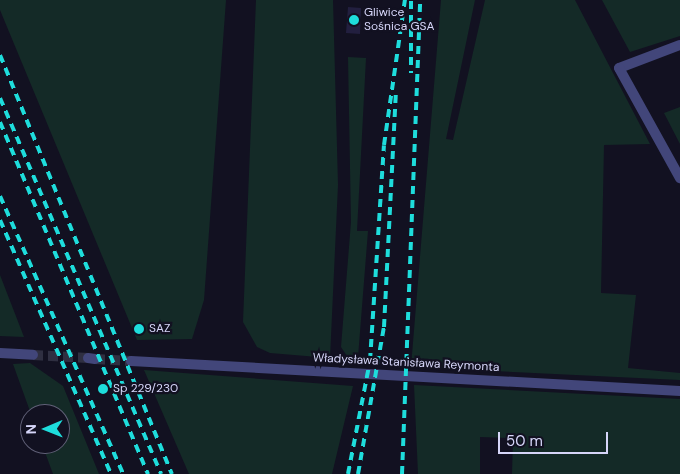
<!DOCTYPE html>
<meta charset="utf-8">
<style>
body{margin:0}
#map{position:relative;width:680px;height:474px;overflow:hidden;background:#121121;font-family:"DM Sans",sans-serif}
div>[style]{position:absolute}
.green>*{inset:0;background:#142a27}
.building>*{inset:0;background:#221f3f}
.tertiary-tunnel>*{height:10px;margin-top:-5px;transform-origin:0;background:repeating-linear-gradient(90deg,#2f2f41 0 10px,transparent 0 15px)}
.minor>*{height:10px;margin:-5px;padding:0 5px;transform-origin:5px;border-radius:5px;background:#42467a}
.tertiary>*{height:10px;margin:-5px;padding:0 5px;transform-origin:5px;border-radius:5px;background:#42467a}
.rail>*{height:4px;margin-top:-2px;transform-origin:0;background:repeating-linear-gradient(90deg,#1edddc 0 8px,transparent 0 14px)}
.dots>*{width:14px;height:14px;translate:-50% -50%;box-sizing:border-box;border:2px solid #121121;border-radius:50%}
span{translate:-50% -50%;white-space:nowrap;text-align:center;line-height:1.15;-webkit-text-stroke:4.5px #121121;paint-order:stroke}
.poi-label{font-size:12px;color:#d6d6f9}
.left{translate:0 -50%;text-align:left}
.street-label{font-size:12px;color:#d6d6f9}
.north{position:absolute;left:20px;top:404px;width:50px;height:50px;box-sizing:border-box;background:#121121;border:1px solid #606077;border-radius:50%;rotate:269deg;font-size:14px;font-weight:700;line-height:20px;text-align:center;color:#d6d6f9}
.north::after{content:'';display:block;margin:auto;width:18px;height:22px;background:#1edddc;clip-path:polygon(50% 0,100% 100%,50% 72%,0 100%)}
.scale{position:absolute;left:498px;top:432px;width:110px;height:22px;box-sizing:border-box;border:2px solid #d6d6f9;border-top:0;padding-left:6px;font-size:15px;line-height:18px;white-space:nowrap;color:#d6d6f9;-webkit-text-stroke:4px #121121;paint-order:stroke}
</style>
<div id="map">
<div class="green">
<i style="clip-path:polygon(0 0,226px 0,204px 300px,192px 339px,137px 340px,0 10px)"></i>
<i style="clip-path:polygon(256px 0,333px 0,338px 185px,330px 358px,270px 353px,257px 347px,243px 322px)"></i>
<i style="clip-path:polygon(441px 0,475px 0,446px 139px,453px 140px,485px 0,575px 0,650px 144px,604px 145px,601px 293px,636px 295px,628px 368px,680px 373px,680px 380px,411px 367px)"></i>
<i style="clip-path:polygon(602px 0,680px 0,680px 36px,630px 52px)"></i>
<i style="clip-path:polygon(348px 57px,366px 58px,357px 231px,368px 231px,358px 357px,347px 356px,341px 347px,351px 222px)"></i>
<i style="clip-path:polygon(680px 107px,680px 144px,664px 113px)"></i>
<i style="clip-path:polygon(0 275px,24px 337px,0 336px)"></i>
<i style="clip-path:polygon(30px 363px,63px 386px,99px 474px,53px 474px,42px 444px,60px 444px,60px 414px,31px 414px,13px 364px)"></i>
<i style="clip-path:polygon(144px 370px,353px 386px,332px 474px,189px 474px)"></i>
<i style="clip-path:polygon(414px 385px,680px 399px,680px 474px,512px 474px,513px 438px,480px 437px,480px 474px,418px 474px)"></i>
</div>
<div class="building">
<i style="clip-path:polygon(348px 7px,361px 8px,360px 34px,346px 33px)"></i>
</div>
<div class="tertiary-tunnel">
<i style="left:33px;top:355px;width:55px;rotate:3.1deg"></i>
<i style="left:95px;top:359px;width:36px;rotate:3deg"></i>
</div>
<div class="minor">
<i style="left:680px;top:45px;width:65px;rotate:159.3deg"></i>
<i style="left:619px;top:68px;width:126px;rotate:61deg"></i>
</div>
<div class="tertiary">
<i style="left:0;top:353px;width:33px;rotate:3deg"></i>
<i style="left:88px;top:358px;width:7px;rotate:8deg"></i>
<i style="left:131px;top:361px;width:550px;rotate:3.13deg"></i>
</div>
<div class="rail">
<i style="left:411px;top:1px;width:72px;rotate:90deg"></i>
<i style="left:0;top:55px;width:453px;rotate:67.7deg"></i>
<i style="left:0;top:98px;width:409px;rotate:66.8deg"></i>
<i style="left:0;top:122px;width:382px;rotate:67.2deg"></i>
<i style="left:0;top:196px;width:304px;rotate:66.1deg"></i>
<i style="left:0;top:220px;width:277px;rotate:66.4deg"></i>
<i style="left:348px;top:474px;width:115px;rotate:-79deg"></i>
<i style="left:370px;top:361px;width:216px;rotate:-86.3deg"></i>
<i style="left:384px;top:145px;width:147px;rotate:-81.8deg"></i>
<i style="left:358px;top:474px;width:149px;rotate:-80deg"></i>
<i style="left:384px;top:327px;width:236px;rotate:-87.1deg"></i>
<i style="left:402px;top:474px;width:474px;rotate:-87.8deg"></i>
</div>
<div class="dots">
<i style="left:354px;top:20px;background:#1edddc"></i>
<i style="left:139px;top:329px;background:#1edddc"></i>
<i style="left:103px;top:389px;background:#1edddc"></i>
</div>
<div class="poi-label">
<span class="left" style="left:364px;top:20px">Gliwice<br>Sośnica GSA</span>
<span class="left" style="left:149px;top:329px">SAZ</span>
<span class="left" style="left:113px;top:389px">Sp 229/230</span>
</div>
<div class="street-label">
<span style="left:406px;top:363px;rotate:3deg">Władysława Stanisława Reymonta</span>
</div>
<div class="north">N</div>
<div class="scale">50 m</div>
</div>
